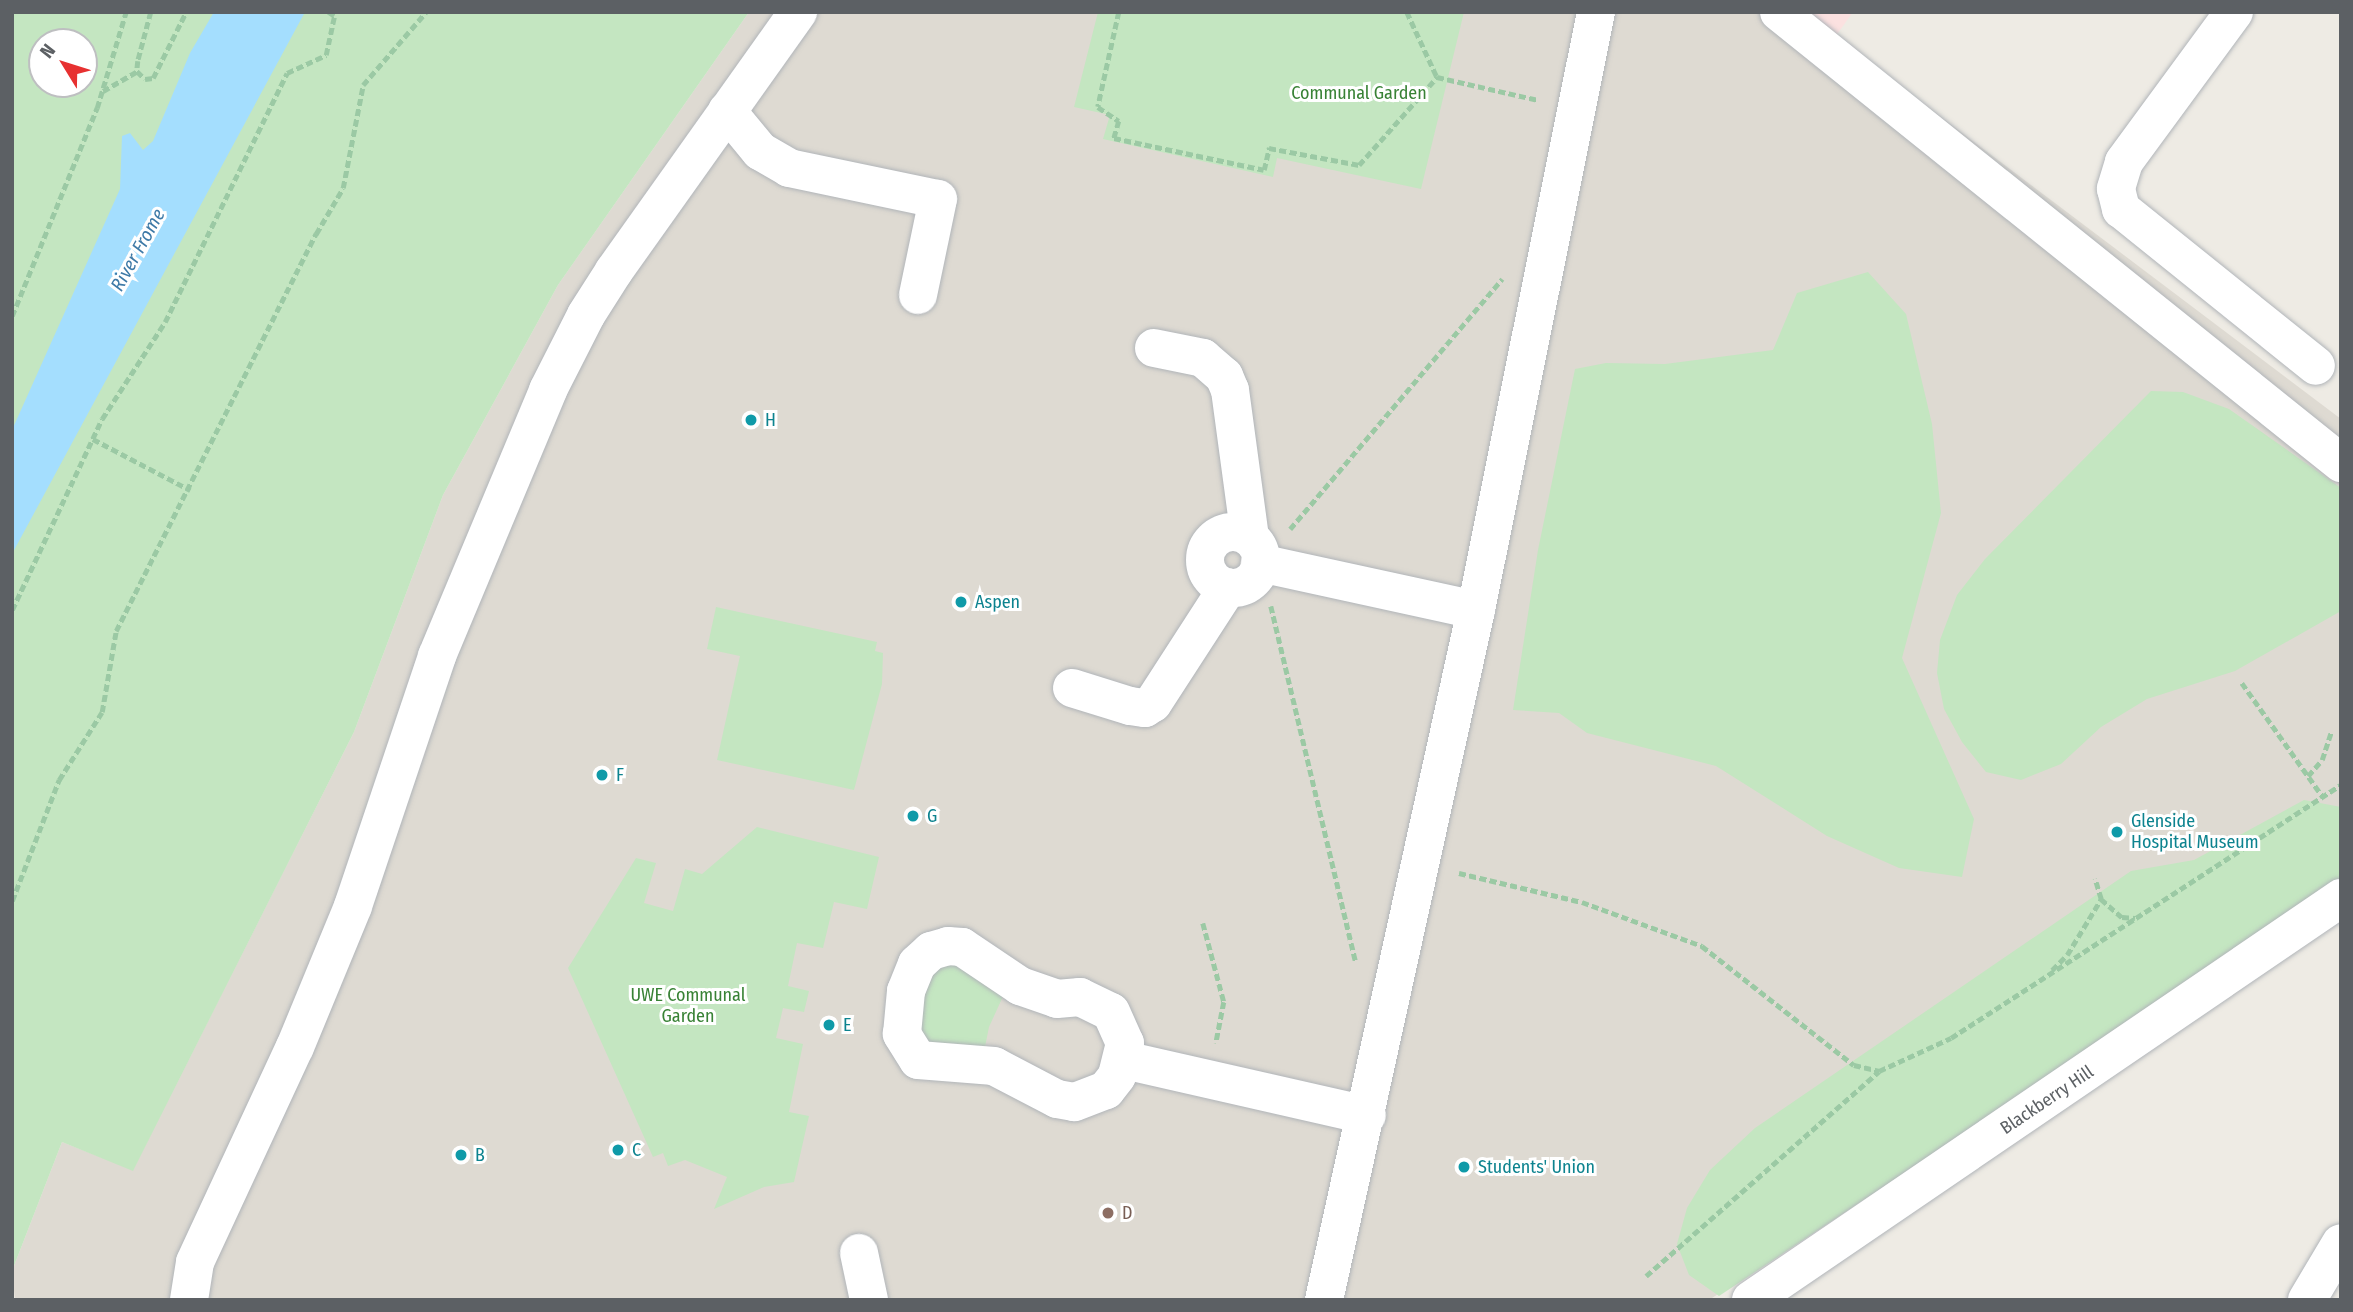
<!DOCTYPE html>
<style>
body{margin:0}
#map{position:relative;width:2353px;height:1312px;overflow:hidden;background:#eeebe4;font-family:"Fira Sans Condensed",sans-serif}
div>[style]{position:absolute}
.education>*{inset:0;background:#dedad2}
.medical>*{inset:0;background:#fbe1e0}
.green>*{inset:0;background:#c4e6c1}
.water>*{inset:0;background:#a4defe}
.path>*{height:4.5px;margin-top:-2.25px;transform-origin:0;background:repeating-linear-gradient(90deg,#9bc9a4 0 7px,transparent 0 10.5px)}
.roads{filter:drop-shadow(0 0 2px #b1b5b9) drop-shadow(0 0 2px #b1b5b9)}
.minor>*{height:38px;margin:-19px;padding:0 19px;transform-origin:19px;border-radius:19px;background:#fff}
.minor>.ring{margin:-19px;padding:0;box-sizing:content-box;background:none;border:38px solid #fff;border-radius:50%}
.dots>*{width:19px;height:19px;translate:-50% -50%;box-sizing:border-box;border:4px solid #fff;border-radius:50%}
span{translate:-50% -50%;white-space:nowrap;text-align:center;line-height:1.15;-webkit-text-stroke:6px #fff;paint-order:stroke}
.park-label{font-size:18px;color:#388235}
.culture-label{font-size:18px;color:#0d838f}
.left{translate:0 -50%;text-align:left}
.street-label{font-size:18px;color:#5c6064}
.education-label{font-size:18px;color:#785e54}
.water-label{font-size:19px;color:#3e7aa7;font-style:italic}
.frame{position:absolute;inset:0;border:14px solid #5c6064;pointer-events:none}
.north{position:absolute;left:28px;top:28px;width:70px;height:70px;box-sizing:border-box;background:#fff;border:2px solid #bebfc1;border-radius:50%;rotate:308deg;font-size:19px;font-weight:700;line-height:28px;text-align:center;color:#5c6064}
.north::after{content:'';display:block;margin:auto;width:24px;height:32px;background:#e73131;clip-path:polygon(50% 0,100% 100%,50% 72%,0 100%)}
</style>
<div id="map">
<div class="education">
<i style="clip-path:polygon(749px 12px,1802px 12px,2341px 419px,2341px 881px,1709px 1300px,15px 1300px,12px 1271px,62px 1142px,133px 1170px,354px 732px,443px 495px,558px 285px)"></i>
</div>
<div class="medical">
<i style="clip-path:polygon(1802px 12px,1853px 12px,1835px 37px)"></i>
</div>
<div class="green">
<i style="clip-path:polygon(evenodd,12px 12px,749px 12px,558px 285px,443px 495px,354px 732px,133px 1171px,62px 1142px,12px 1271px,12px 12px,42px 42px,84px 42px,84px 84px,42px 84px,42px 42px)"></i>
<i style="clip-path:polygon(1098px 12px,1464px 12px,1421px 189px,1277px 158px,1273px 177px,1103px 139px,1110px 115px,1074px 107px)"></i>
<i style="clip-path:polygon(1868px 272px,1906px 314px,1932px 424px,1941px 513px,1902px 658px,1974px 819px,1962px 877px,1899px 868px,1827px 836px,1716px 766px,1587px 733px,1559px 713px,1513px 710px,1538px 550px,1575px 369px,1606px 363px,1665px 364px,1773px 350px,1797px 293px)"></i>
<i style="clip-path:polygon(2151px 391px,2183px 392px,2229px 409px,2341px 488px,2341px 611px,2235px 671px,2147px 699px,2101px 727px,2061px 764px,2021px 780px,1986px 772px,1962px 742px,1944px 709px,1937px 673px,1940px 640px,1957px 595px,1985px 559px)"></i>
<i style="clip-path:polygon(716px 607px,877px 642px,875px 651px,883px 653px,882px 684px,854px 790px,717px 760px,740px 656px,707px 649px)"></i>
<i style="clip-path:polygon(2304px 800px,2341px 807px,2341px 883px,1719px 1296px,1689px 1275px,1677px 1244px,1687px 1208px,1710px 1170px,1755px 1128px,2131px 871px,2194px 860px)"></i>
<i style="clip-path:polygon(757px 827px,879px 857px,867px 909px,834px 902px,823px 948px,797px 943px,788px 986px,809px 991px,804px 1012px,783px 1008px,776px 1038px,803px 1044px,789px 1112px,809px 1116px,794px 1182px,764px 1187px,714px 1209px,727px 1177px,685px 1160px,668px 1166px,663px 1153px,653px 1157px,568px 968px,636px 858px,656px 863px,644px 903px,673px 911px,685px 869px,702px 874px)"></i>
<i style="clip-path:polygon(956px 962px,1005px 992px,989px 1027px,983px 1057px,919px 1042px,917px 995px,931px 969px)"></i>
</div>
<div class="water">
<i style="clip-path:polygon(214px 12px,305px 12px,12px 554px,12px 430px,120px 189px,122px 136px,130px 133px,143px 150px,153px 141px,190px 53px)"></i>
</div>
<div class="path">
<i style="left:151px;top:12px;width:51px;rotate:104.9deg"></i>
<i style="left:138px;top:61px;width:10px;rotate:96deg"></i>
<i style="left:137px;top:71px;width:11px;rotate:45deg"></i>
<i style="left:145px;top:79px;width:8px;rotate:-7deg"></i>
<i style="left:153px;top:78px;width:74px;rotate:-63.4deg"></i>
<i style="left:1119px;top:12px;width:97px;rotate:102.5deg"></i>
<i style="left:1098px;top:107px;width:25px;rotate:34deg"></i>
<i style="left:1119px;top:121px;width:18px;rotate:106deg"></i>
<i style="left:1114px;top:138px;width:153px;rotate:12deg"></i>
<i style="left:1264px;top:170px;width:23px;rotate:-77deg"></i>
<i style="left:1269px;top:148px;width:92px;rotate:10.7deg"></i>
<i style="left:1359px;top:165px;width:118px;rotate:-48.4deg"></i>
<i style="left:1407px;top:12px;width:72px;rotate:65.2deg"></i>
<i style="left:1437px;top:77px;width:104px;rotate:12.8deg"></i>
<i style="left:103px;top:91px;width:39px;rotate:-30deg"></i>
<i style="left:12px;top:316px;width:225px;rotate:-67.8deg"></i>
<i style="left:97px;top:108px;width:100px;rotate:-73.2deg"></i>
<i style="left:93px;top:439px;width:110px;rotate:27.7deg"></i>
<i style="left:1290px;top:529px;width:328px;rotate:-49.7deg"></i>
<i style="left:1271px;top:606px;width:366px;rotate:76.6deg"></i>
<i style="left:12px;top:610px;width:211px;rotate:-64.8deg"></i>
<i style="left:102px;top:419px;width:116px;rotate:-57deg"></i>
<i style="left:165px;top:322px;width:277px;rotate:-63.9deg"></i>
<i style="left:287px;top:73px;width:43px;rotate:-24.8deg"></i>
<i style="left:326px;top:55px;width:40px;rotate:-78deg"></i>
<i style="left:334px;top:16px;width:7px;rotate:-146deg"></i>
<i style="left:2242px;top:683px;width:140px;rotate:54.6deg"></i>
<i style="left:2308px;top:776px;width:21px;rotate:-49deg"></i>
<i style="left:2322px;top:760px;width:29px;rotate:-72deg"></i>
<i style="left:1459px;top:873px;width:126px;rotate:13.3deg"></i>
<i style="left:1582px;top:902px;width:128px;rotate:20.1deg"></i>
<i style="left:1702px;top:946px;width:193px;rotate:38.1deg"></i>
<i style="left:1854px;top:1065px;width:26px;rotate:13deg"></i>
<i style="left:2101px;top:899px;width:28px;rotate:41deg"></i>
<i style="left:2122px;top:917px;width:13px;rotate:4deg"></i>
<i style="left:12px;top:901px;width:130px;rotate:-68.8deg"></i>
<i style="left:59px;top:780px;width:80px;rotate:-57.7deg"></i>
<i style="left:102px;top:712px;width:82px;rotate:-80.2deg"></i>
<i style="left:116px;top:631px;width:445px;rotate:-63.3deg"></i>
<i style="left:316px;top:234px;width:53px;rotate:-59.6deg"></i>
<i style="left:343px;top:188px;width:105px;rotate:-79deg"></i>
<i style="left:363px;top:85px;width:96px;rotate:-49.2deg"></i>
<i style="left:1203px;top:923px;width:82px;rotate:75.1deg"></i>
<i style="left:1224px;top:1002px;width:42px;rotate:101deg"></i>
<i style="left:2052px;top:970px;width:21px;rotate:-45deg"></i>
<i style="left:2067px;top:955px;width:66px;rotate:-58.7deg"></i>
<i style="left:2101px;top:899px;width:21px;rotate:-107deg"></i>
<i style="left:1646px;top:1276px;width:310px;rotate:-41.3deg"></i>
<i style="left:1879px;top:1071px;width:79px;rotate:-24.6deg"></i>
<i style="left:1951px;top:1038px;width:465px;rotate:-33deg"></i>
</div>
<div class="roads">
<div class="minor">
<i style="left:1779px;top:12px;width:721px;rotate:38.75deg"></i>
<i style="left:2234px;top:12px;width:186px;rotate:126.3deg"></i>
<i style="left:2124px;top:162px;width:28px;rotate:107deg"></i>
<i style="left:2116px;top:189px;width:21px;rotate:76deg"></i>
<i style="left:2121px;top:209px;width:250px;rotate:38.8deg"></i>
<i style="left:727px;top:111px;width:52px;rotate:50.5deg"></i>
<i style="left:760px;top:151px;width:34px;rotate:30deg"></i>
<i style="left:789px;top:168px;width:152px;rotate:11.8deg"></i>
<i style="left:938px;top:199px;width:98px;rotate:101.8deg"></i>
<i style="left:1154px;top:348px;width:50px;rotate:11.5deg"></i>
<i style="left:1203px;top:358px;width:28px;rotate:41deg"></i>
<i style="left:1224px;top:376px;width:15px;rotate:67deg"></i>
<i style="left:1230px;top:390px;width:149px;rotate:82.3deg"></i>
<i class="ring" style="left:1205px;top:532px;width:18px;height:18px"></i>
<i style="left:1260px;top:563px;width:221px;rotate:12.3deg"></i>
<i style="left:1072px;top:688px;width:61px;rotate:17.2deg"></i>
<i style="left:1130px;top:706px;width:15px;rotate:8deg"></i>
<i style="left:1145px;top:708px;width:9px;rotate:-32deg"></i>
<i style="left:1153px;top:703px;width:138px;rotate:-57.1deg"></i>
<i style="left:948px;top:946px;width:14px;rotate:4deg"></i>
<i style="left:962px;top:947px;width:70px;rotate:33.9deg"></i>
<i style="left:1020px;top:986px;width:39px;rotate:19deg"></i>
<i style="left:1057px;top:999px;width:23px;rotate:-5deg"></i>
<i style="left:1080px;top:997px;width:34px;rotate:26deg"></i>
<i style="left:1111px;top:1012px;width:34px;rotate:66deg"></i>
<i style="left:1125px;top:1043px;width:34px;rotate:104deg"></i>
<i style="left:1117px;top:1076px;width:18px;rotate:128deg"></i>
<i style="left:1106px;top:1090px;width:34px;rotate:159deg"></i>
<i style="left:1074px;top:1102px;width:17px;rotate:-170deg"></i>
<i style="left:1057px;top:1099px;width:71px;rotate:-152.4deg"></i>
<i style="left:994px;top:1066px;width:76px;rotate:-175.5deg"></i>
<i style="left:918px;top:1060px;width:31px;rotate:-122deg"></i>
<i style="left:902px;top:1034px;width:43px;rotate:-84.7deg"></i>
<i style="left:906px;top:991px;width:29px;rotate:-68deg"></i>
<i style="left:917px;top:964px;width:19px;rotate:-43deg"></i>
<i style="left:931px;top:951px;width:18px;rotate:-16deg"></i>
<i style="left:1124px;top:1060px;width:249px;rotate:12.8deg"></i>
<i style="left:859px;top:1253px;width:48px;rotate:78deg"></i>
<i style="left:189px;top:1300px;width:38px;rotate:-81deg"></i>
<i style="left:195px;top:1262px;width:237px;rotate:-65.1deg"></i>
<i style="left:295px;top:1047px;width:152px;rotate:-67.6deg"></i>
<i style="left:353px;top:906px;width:264px;rotate:-71.4deg"></i>
<i style="left:437px;top:656px;width:288px;rotate:-67.3deg"></i>
<i style="left:548px;top:390px;width:84px;rotate:-63.1deg"></i>
<i style="left:586px;top:315px;width:52px;rotate:-57.5deg"></i>
<i style="left:614px;top:271px;width:318px;rotate:-54.6deg"></i>
<i style="left:1324px;top:1300px;width:707px;rotate:-77.58deg"></i>
<i style="left:1476px;top:610px;width:610px;rotate:-78.65deg"></i>
<i style="left:1751px;top:1300px;width:714px;rotate:-34.27deg"></i>
<i style="left:2307px;top:1300px;width:66px;rotate:-59.2deg"></i>
</div>
</div>
<div class="dots">
<i style="left:751px;top:420px;background:#0f9aa8"></i>
<i style="left:961px;top:602px;background:#0f9aa8"></i>
<i style="left:602px;top:775px;background:#0f9aa8"></i>
<i style="left:913px;top:816px;background:#0f9aa8"></i>
<i style="left:2117px;top:832px;background:#0f9aa8"></i>
<i style="left:829px;top:1025px;background:#0f9aa8"></i>
<i style="left:618px;top:1150px;background:#0f9aa8"></i>
<i style="left:461px;top:1155px;background:#0f9aa8"></i>
<i style="left:1464px;top:1167px;background:#0f9aa8"></i>
<i style="left:1108px;top:1213px;background:#8d6e63"></i>
</div>
<div class="park-label">
<span style="left:1359px;top:93px">Communal Garden</span>
<span style="left:688px;top:1006px">UWE Communal<br>Garden</span>
</div>
<div class="culture-label">
<span class="left" style="left:765px;top:420px">H</span>
<span class="left" style="left:975px;top:602px">Aspen</span>
<span class="left" style="left:616px;top:775px">F</span>
<span class="left" style="left:927px;top:816px">G</span>
<span class="left" style="left:2131px;top:832px">Glenside<br>Hospital Museum</span>
<span class="left" style="left:843px;top:1025px">E</span>
<span class="left" style="left:632px;top:1150px">C</span>
<span class="left" style="left:475px;top:1155px">B</span>
<span class="left" style="left:1478px;top:1167px">Students' Union</span>
</div>
<div class="street-label">
<span style="left:2047px;top:1100px;rotate:-34deg">Blackberry Hill</span>
</div>
<div class="education-label">
<span class="left" style="left:1122px;top:1213px">D</span>
</div>
<div class="water-label">
<span style="left:138px;top:250px;rotate:-61deg">River Frome</span>
</div>
<div class="frame"></div>
<div class="north">N</div>
</div>
